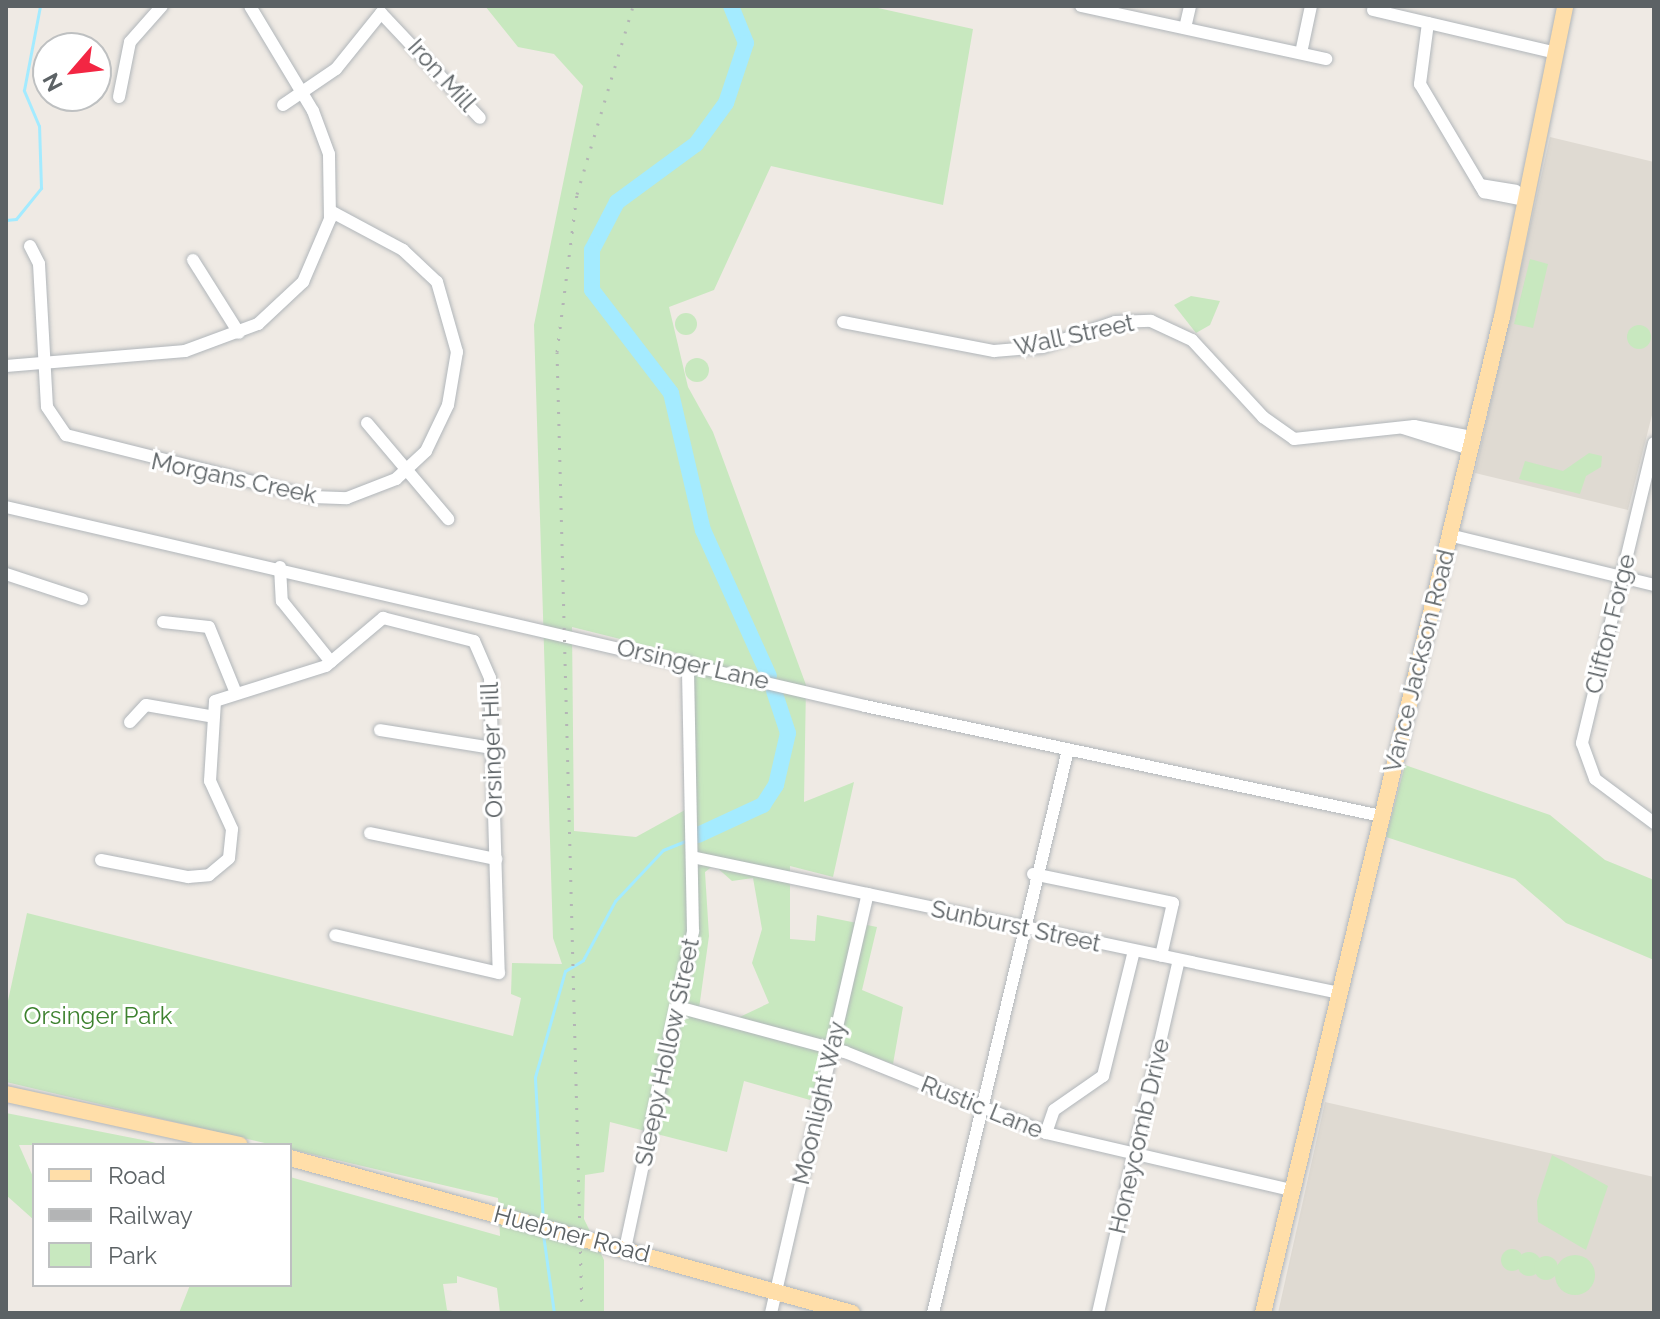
<!DOCTYPE html>
<style>
body{margin:0}
#map{position:relative;width:1660px;height:1319px;overflow:hidden;background:#efeae4;font-family:Raleway,sans-serif}
div>[style]{position:absolute}
.education>*{inset:0;background:#dfdad2}
.green>*{inset:0;background:#c8e8bf}
.round{border-radius:50%}
.stream>*{height:3px;margin:-1.5px;padding:0 1.5px;transform-origin:1.5px;border-radius:1.5px;background:#a4ebff}
.river>*{height:16px;margin:-8px;padding:0 8px;transform-origin:8px;border-radius:8px;background:#a4ebff}
.roads{filter:drop-shadow(0 0 2px #b1b6ba) drop-shadow(0 0 2px #b1b6ba)}
.minor>*{height:12px;margin:-6px;padding:0 6px;transform-origin:6px;border-radius:6px;background:#fff}
.major>*{height:16px;margin:-8px;padding:0 8px;transform-origin:8px;border-radius:8px;background:#ffdea9}
.rail>*{height:3px;margin-top:-1.5px;transform-origin:0;background:repeating-linear-gradient(90deg,#b3b4b5 0 2px,transparent 0 12px)}
span{translate:-50% -50%;white-space:nowrap;text-align:center;line-height:1.15;-webkit-text-stroke:6px #fff;paint-order:stroke}
.street-label{font-size:24px;color:#5c6265}
.park-label{font-size:24px;color:#3d822f}
.frame{position:absolute;inset:0;border:8px solid #5c6265;pointer-events:none}
.legend{position:absolute;left:32px;top:1143px;width:260px;height:144px;box-sizing:border-box;background:#fff;border:2px solid #bec0c1;margin:0;padding:10px 14px;list-style:none;font-size:24px;color:#5c6265}
.legend li{display:flex;align-items:center;gap:16px;height:40px}
.legend b{width:40px;border:2px solid #bec0c1}
.north{position:absolute;left:32px;top:32px;width:80px;height:80px;box-sizing:border-box;background:#fff;border:2px solid #bec0c1;border-radius:50%;rotate:242deg;font-size:22px;font-weight:700;line-height:32px;text-align:center;color:#5c6265}
.north::after{content:'';display:block;margin:auto;width:28px;height:36px;background:#f32643;clip-path:polygon(50% 0,100% 100%,50% 72%,0 100%)}
</style>
<div id="map">
<div class="education">
<i style="clip-path:polygon(1550px 137px,1654px 162px,1654px 407px,1628px 510px,1475px 473px)"></i>
<i style="clip-path:polygon(1325px 1102px,1654px 1177px,1654px 1313px,1278px 1313px)"></i>
</div>
<div class="green">
<i style="clip-path:polygon(evenodd,485px 6px,869px 6px,973px 29px,943px 205px,771px 166px,714px 290px,669px 307px,688px 387px,713px 432px,806px 685px,804px 802px,854px 782px,833px 877px,790px 866px,790px 939px,815px 941px,817px 915px,877px 927px,862px 990px,903px 1007px,893px 1064px,829px 1041px,810px 1100px,744px 1081px,727px 1152px,610px 1122px,604px 1172px,585px 1175px,584px 1219px,604px 1260px,604px 1313px,500px 1313px,497px 1288px,457px 1276px,457px 1283px,443px 1284px,447px 1310px,465px 1313px,179px 1313px,190px 1285px,290px 1285px,290px 1177px,500px 1236px,498px 1198px,6px 1082px,6px 1010px,27px 913px,513px 1036px,521px 998px,511px 994px,512px 963px,562px 964px,553px 938px,534px 325px,583px 86px,554px 54px,518px 47px,485px 6px,572px 627px,692px 657px,694px 805px,636px 837px,574px 831px,572px 627px,485px 6px,714px 865px,732px 881px,753px 878px,762px 929px,752px 963px,769px 1003px,725px 1024px,698px 1016px,709px 936px,705px 872px,714px 865px)"></i>
<i style="clip-path:polygon(1530px 259px,1548px 264px,1533px 328px,1514px 324px)"></i>
<i style="clip-path:polygon(1191px 296px,1220px 301px,1210px 325px,1196px 333px,1174px 305px)"></i>
<i class="round" style="left:675px;top:313px;width:22px;height:22px"></i>
<i class="round" style="left:1627px;top:325px;width:24px;height:24px"></i>
<i class="round" style="left:685px;top:358px;width:24px;height:24px"></i>
<i style="clip-path:polygon(1589px 453px,1602px 456px,1601px 467px,1586px 476px,1580px 494px,1519px 479px,1525px 461px,1563px 471px)"></i>
<i style="clip-path:polygon(1405px 765px,1550px 815px,1605px 860px,1654px 880px,1654px 960px,1566px 923px,1515px 879px,1386px 837px)"></i>
<i style="clip-path:polygon(6px 1113px,148px 1141px,164px 1145px,19px 1145px,34px 1179px,34px 1220px,6px 1195px)"></i>
<i style="clip-path:polygon(1552px 1155px,1608px 1186px,1586px 1250px,1538px 1222px,1537px 1201px)"></i>
<i class="round" style="left:1501px;top:1249px;width:22px;height:22px"></i>
<i class="round" style="left:1517px;top:1252px;width:24px;height:24px"></i>
<i class="round" style="left:1555px;top:1255px;width:40px;height:40px"></i>
<i class="round" style="left:1534px;top:1256px;width:24px;height:24px"></i>
</div>
<div class="stream">
<i style="left:6px;top:220px;width:10px;rotate:-6deg"></i>
<i style="left:16px;top:219px;width:40px;rotate:-51deg"></i>
<i style="left:41px;top:188px;width:62px;rotate:-91.8deg"></i>
<i style="left:39px;top:126px;width:39px;rotate:-113deg"></i>
<i style="left:24px;top:90px;width:86px;rotate:-79.2deg"></i>
<i style="left:543px;top:1222px;width:145px;rotate:-93.2deg"></i>
<i style="left:535px;top:1077px;width:110px;rotate:-74.2deg"></i>
<i style="left:565px;top:971px;width:21px;rotate:-31deg"></i>
<i style="left:583px;top:960px;width:67px;rotate:-61.5deg"></i>
<i style="left:615px;top:901px;width:70px;rotate:-46.7deg"></i>
<i style="left:663px;top:850px;width:24px;rotate:-22deg"></i>
<i style="left:543px;top:1234px;width:80px;rotate:82.1deg"></i>
</div>
<div class="river">
<i style="left:731px;top:6px;width:40px;rotate:68deg"></i>
<i style="left:746px;top:43px;width:63px;rotate:108.4deg"></i>
<i style="left:726px;top:103px;width:51px;rotate:126.2deg"></i>
<i style="left:696px;top:144px;width:98px;rotate:143.7deg"></i>
<i style="left:617px;top:202px;width:54px;rotate:117.5deg"></i>
<i style="left:592px;top:250px;width:40px;rotate:90deg"></i>
<i style="left:592px;top:290px;width:130px;rotate:52.5deg"></i>
<i style="left:671px;top:393px;width:141px;rotate:76.9deg"></i>
<i style="left:703px;top:530px;width:160px;rotate:65.7deg"></i>
<i style="left:698px;top:835px;width:72px;rotate:-24.8deg"></i>
<i style="left:763px;top:805px;width:24px;rotate:-57deg"></i>
<i style="left:776px;top:785px;width:53px;rotate:-77deg"></i>
<i style="left:788px;top:733px;width:44px;rotate:-108.4deg"></i>
</div>
<div class="roads">
<div class="minor">
<i style="left:1081px;top:6px;width:251px;rotate:12.2deg"></i>
<i style="left:1373px;top:10px;width:188px;rotate:13.2deg"></i>
<i style="left:1428px;top:23px;width:62px;rotate:97.5deg"></i>
<i style="left:1420px;top:84px;width:126px;rotate:59.3deg"></i>
<i style="left:1484px;top:192px;width:42px;rotate:11deg"></i>
<i style="left:1185px;top:28px;width:23px;rotate:-77deg"></i>
<i style="left:1301px;top:53px;width:48px;rotate:-78deg"></i>
<i style="left:119px;top:97px;width:56px;rotate:-78.7deg"></i>
<i style="left:130px;top:42px;width:48px;rotate:-48.4deg"></i>
<i style="left:283px;top:105px;width:64px;rotate:-34.2deg"></i>
<i style="left:336px;top:69px;width:72px;rotate:-51.2deg"></i>
<i style="left:381px;top:13px;width:144px;rotate:46.7deg"></i>
<i style="left:1480px;top:185px;width:36px;rotate:9deg"></i>
<i style="left:30px;top:246px;width:20px;rotate:63deg"></i>
<i style="left:39px;top:264px;width:143px;rotate:86.8deg"></i>
<i style="left:47px;top:407px;width:34px;rotate:56deg"></i>
<i style="left:66px;top:435px;width:255px;rotate:14.1deg"></i>
<i style="left:313px;top:497px;width:34px;rotate:2deg"></i>
<i style="left:347px;top:498px;width:53px;rotate:-21.2deg"></i>
<i style="left:396px;top:479px;width:41px;rotate:-43deg"></i>
<i style="left:426px;top:451px;width:51px;rotate:-64.4deg"></i>
<i style="left:448px;top:405px;width:54px;rotate:-80.4deg"></i>
<i style="left:457px;top:352px;width:73px;rotate:-105.9deg"></i>
<i style="left:437px;top:282px;width:47px;rotate:-136.7deg"></i>
<i style="left:403px;top:250px;width:81px;rotate:-151.8deg"></i>
<i style="left:193px;top:260px;width:86px;rotate:57.8deg"></i>
<i style="left:843px;top:322px;width:154px;rotate:10.9deg"></i>
<i style="left:994px;top:351px;width:48px;rotate:-4.8deg"></i>
<i style="left:1042px;top:347px;width:77px;rotate:-18.9deg"></i>
<i style="left:1115px;top:322px;width:36px;rotate:-2deg"></i>
<i style="left:1151px;top:321px;width:45px;rotate:24.9deg"></i>
<i style="left:1192px;top:340px;width:105px;rotate:47.3deg"></i>
<i style="left:1263px;top:417px;width:38px;rotate:35deg"></i>
<i style="left:1294px;top:439px;width:121px;rotate:-6.2deg"></i>
<i style="left:1414px;top:426px;width:60px;rotate:10.6deg"></i>
<i style="left:6px;top:366px;width:180px;rotate:-4.8deg"></i>
<i style="left:185px;top:351px;width:78px;rotate:-20.3deg"></i>
<i style="left:258px;top:324px;width:62px;rotate:-43deg"></i>
<i style="left:303px;top:282px;width:69px;rotate:-66.8deg"></i>
<i style="left:330px;top:219px;width:65px;rotate:-90.9deg"></i>
<i style="left:329px;top:154px;width:46px;rotate:-110.4deg"></i>
<i style="left:313px;top:111px;width:122px;rotate:-121deg"></i>
<i style="left:367px;top:423px;width:126px;rotate:49.8deg"></i>
<i style="left:1403px;top:428px;width:70px;rotate:17.4deg"></i>
<i style="left:1654px;top:443px;width:309px;rotate:103.5deg"></i>
<i style="left:1582px;top:743px;width:38px;rotate:70deg"></i>
<i style="left:1595px;top:779px;width:74px;rotate:36.7deg"></i>
<i style="left:6px;top:507px;width:882px;rotate:13.04deg"></i>
<i style="left:865px;top:706px;width:528px;rotate:12.03deg"></i>
<i style="left:1449px;top:535px;width:211px;rotate:13.7deg"></i>
<i style="left:280px;top:567px;width:34px;rotate:87deg"></i>
<i style="left:282px;top:601px;width:78px;rotate:51.2deg"></i>
<i style="left:6px;top:574px;width:80px;rotate:18.2deg"></i>
<i style="left:163px;top:622px;width:46px;rotate:6.2deg"></i>
<i style="left:209px;top:627px;width:71px;rotate:67.8deg"></i>
<i style="left:130px;top:722px;width:23px;rotate:-47deg"></i>
<i style="left:146px;top:705px;width:64px;rotate:9.9deg"></i>
<i style="left:380px;top:730px;width:114px;rotate:9.1deg"></i>
<i style="left:370px;top:833px;width:129px;rotate:11.7deg"></i>
<i style="left:692px;top:857px;width:661px;rotate:11.87deg"></i>
<i style="left:101px;top:860px;width:89px;rotate:11.1deg"></i>
<i style="left:188px;top:877px;width:21px;rotate:-5deg"></i>
<i style="left:209px;top:875px;width:26px;rotate:-40deg"></i>
<i style="left:229px;top:858px;width:29px;rotate:-84deg"></i>
<i style="left:232px;top:829px;width:53px;rotate:-114.6deg"></i>
<i style="left:210px;top:781px;width:80px;rotate:-86.4deg"></i>
<i style="left:215px;top:701px;width:116px;rotate:-17.5deg"></i>
<i style="left:326px;top:666px;width:75px;rotate:-40.1deg"></i>
<i style="left:383px;top:618px;width:94px;rotate:14.2deg"></i>
<i style="left:474px;top:641px;width:40px;rotate:66.6deg"></i>
<i style="left:490px;top:678px;width:295px;rotate:88.3deg"></i>
<i style="left:499px;top:973px;width:168px;rotate:-167deg"></i>
<i style="left:1033px;top:874px;width:143px;rotate:11.7deg"></i>
<i style="left:1173px;top:903px;width:54px;rotate:102.8deg"></i>
<i style="left:678px;top:1007px;width:173px;rotate:15.1deg"></i>
<i style="left:845px;top:1052px;width:217px;rotate:21.9deg"></i>
<i style="left:1046px;top:1133px;width:252px;rotate:13.1deg"></i>
<i style="left:1046px;top:1133px;width:24px;rotate:-71deg"></i>
<i style="left:1054px;top:1110px;width:60px;rotate:-34.8deg"></i>
<i style="left:1103px;top:1076px;width:129px;rotate:-76.1deg"></i>
<i style="left:625px;top:1249px;width:325px;rotate:-77.9deg"></i>
<i style="left:693px;top:931px;width:269px;rotate:-91.1deg"></i>
<i style="left:771px;top:1313px;width:430px;rotate:-77deg"></i>
<i style="left:933px;top:1313px;width:579px;rotate:-76.52deg"></i>
<i style="left:1098px;top:1313px;width:362px;rotate:-77.1deg"></i>
</div>
<div class="major">
<i style="left:6px;top:1094px;width:239px;rotate:12.3deg"></i>
<i style="left:290px;top:1158px;width:583px;rotate:15.42deg"></i>
<i style="left:1263px;top:1313px;width:1024px;rotate:-76.51deg"></i>
<i style="left:1502px;top:317px;width:317px;rotate:-78.5deg"></i>
</div>
</div>
<div class="rail">
<i style="left:582px;top:1313px;width:961px;rotate:-91.49deg"></i>
<i style="left:557px;top:352px;width:159px;rotate:-82.8deg"></i>
<i style="left:577px;top:194px;width:196px;rotate:-73.4deg"></i>
</div>
<div class="street-label">
<span style="left:442px;top:75px;rotate:48deg">Iron Mill</span>
<span style="left:1074px;top:335px;rotate:-12deg">Wall Street</span>
<span style="left:234px;top:478px;rotate:12deg">Morgans Creek</span>
<span style="left:1610px;top:624px;rotate:-76deg">Clifton Forge</span>
<span style="left:1419px;top:661px;rotate:-76deg">Vance Jackson Road</span>
<span style="left:693px;top:664px;rotate:13deg">Orsinger Lane</span>
<span style="left:492px;top:750px;rotate:-92deg">Orsinger Hill</span>
<span style="left:1016px;top:926px;rotate:12deg">Sunburst Street</span>
<span style="left:667px;top:1052px;rotate:-78deg">Sleepy Hollow Street</span>
<span style="left:819px;top:1103px;rotate:-77deg">Moonlight Way</span>
<span style="left:982px;top:1107px;rotate:22deg">Rustic Lane</span>
<span style="left:1139px;top:1136px;rotate:-77deg">Honeycomb Drive</span>
<span style="left:572px;top:1234px;rotate:15deg">Huebner Road</span>
</div>
<div class="park-label">
<span style="left:98px;top:1016px">Orsinger Park</span>
</div>
<div class="frame"></div>
<ul class="legend">
<li><b style="height:10px;background:#ffdea9"></b>Road</li>
<li><b style="height:10px;background:#b3b4b5"></b>Railway</li>
<li><b style="height:22px;background:#c8e8bf"></b>Park</li>
</ul>
<div class="north">N</div>
</div>
